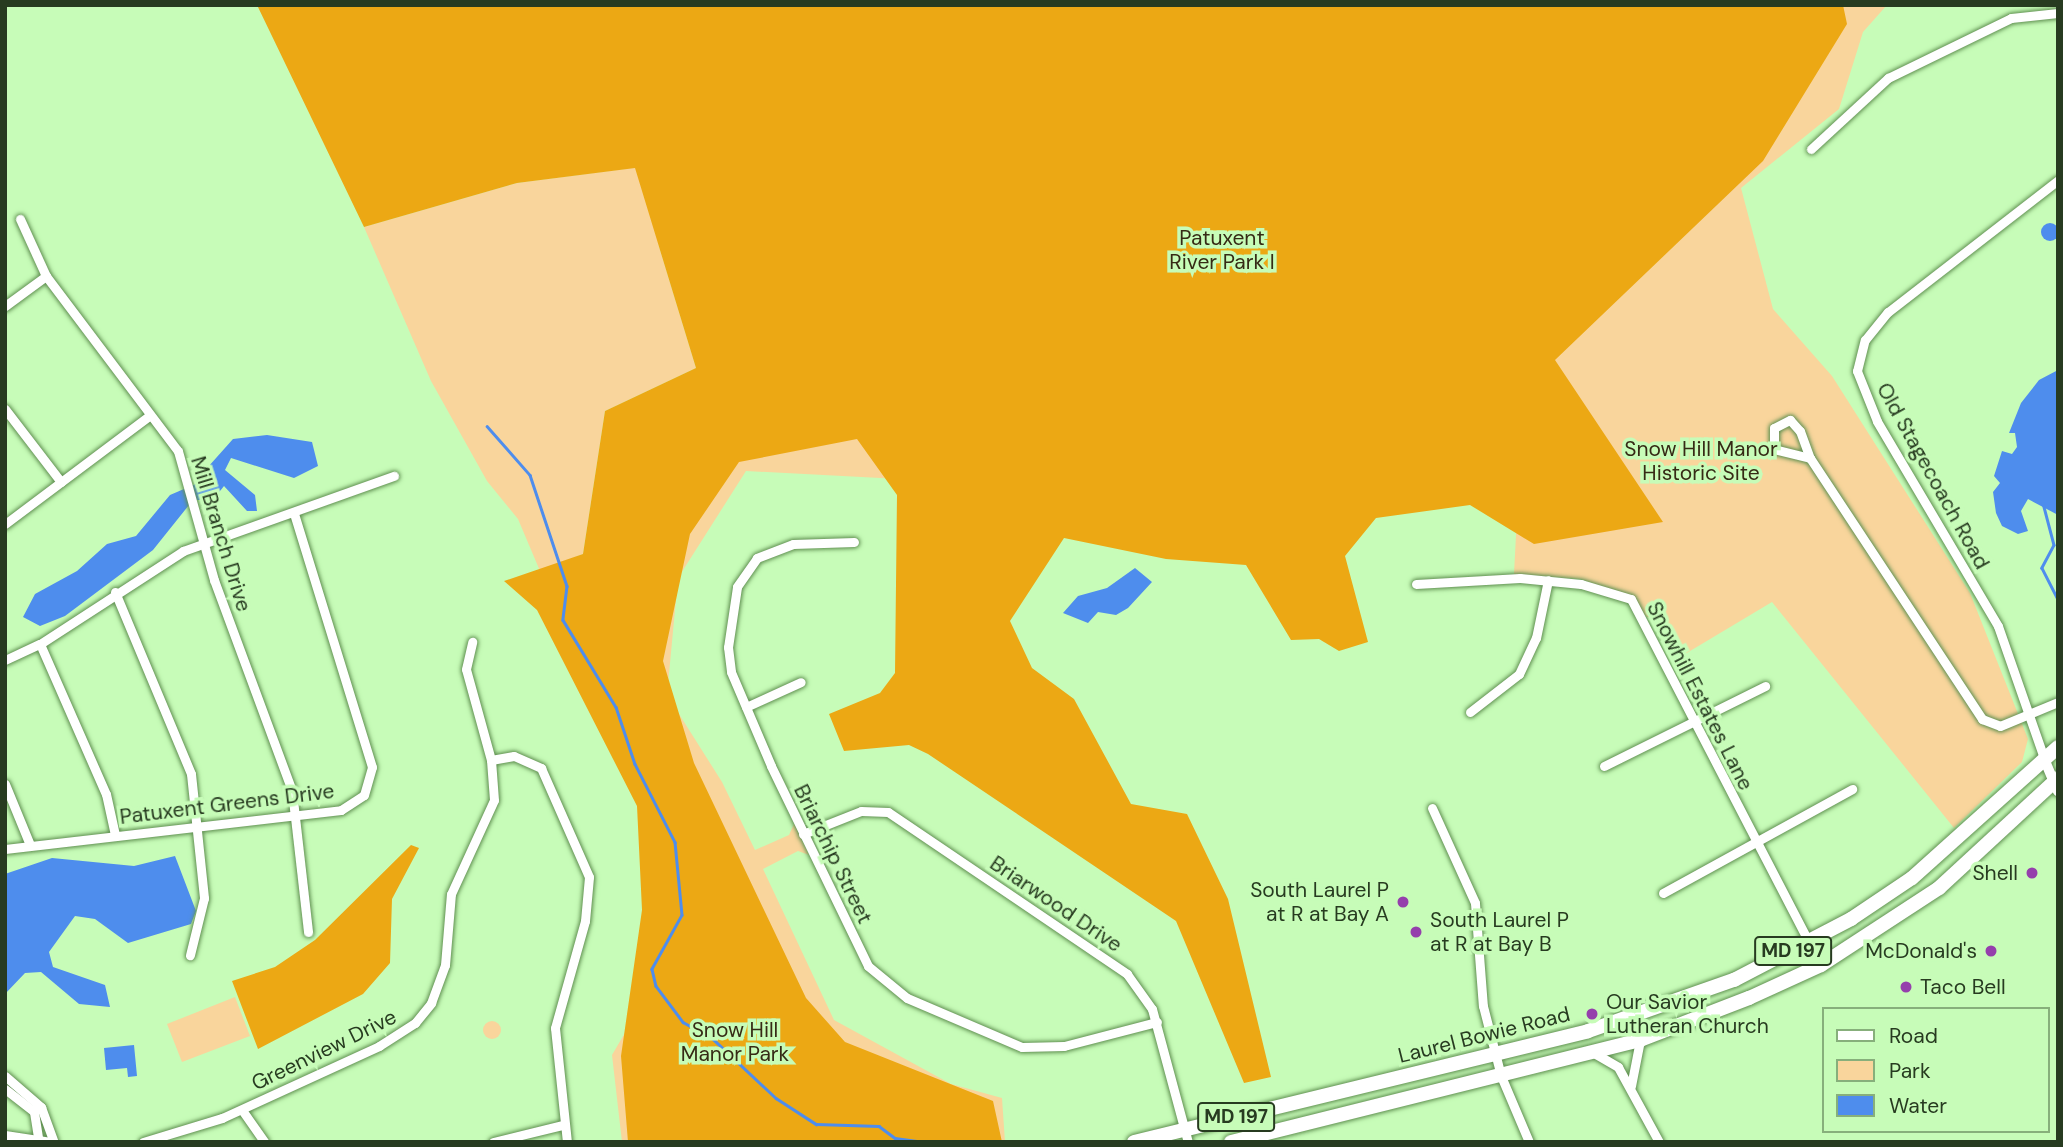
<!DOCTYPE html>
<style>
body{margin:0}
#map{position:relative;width:2063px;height:1147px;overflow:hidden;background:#c7fcb8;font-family:"DM Sans",sans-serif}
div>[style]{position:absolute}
.green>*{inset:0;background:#f9d59c}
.round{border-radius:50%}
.forest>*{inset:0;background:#eca814}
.water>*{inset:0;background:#4e8ded}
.stream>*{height:2.5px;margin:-1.25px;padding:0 1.25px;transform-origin:1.25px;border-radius:1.25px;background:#4e8ded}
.roads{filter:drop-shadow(0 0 2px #609051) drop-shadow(0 0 2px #609051)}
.minor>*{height:9px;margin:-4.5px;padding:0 4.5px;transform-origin:4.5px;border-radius:4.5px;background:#fff}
.tertiary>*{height:10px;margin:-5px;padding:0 5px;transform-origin:5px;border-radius:5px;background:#fff}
.primary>*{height:14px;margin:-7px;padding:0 7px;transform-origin:7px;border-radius:7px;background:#fff}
.dots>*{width:19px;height:19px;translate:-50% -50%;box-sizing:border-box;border:4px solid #c7fcb8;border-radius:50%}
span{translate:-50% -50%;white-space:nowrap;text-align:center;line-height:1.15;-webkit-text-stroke:7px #c7fcb8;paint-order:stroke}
.shield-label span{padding:2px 5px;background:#c7fcb8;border:2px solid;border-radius:5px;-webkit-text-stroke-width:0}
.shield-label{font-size:19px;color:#273b20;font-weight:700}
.park-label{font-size:21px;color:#362a15}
.street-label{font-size:21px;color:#273b20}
.poi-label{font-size:21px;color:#273b20}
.right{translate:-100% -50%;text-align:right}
.left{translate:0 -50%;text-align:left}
.frame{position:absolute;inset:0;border:7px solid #273b20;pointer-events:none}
.legend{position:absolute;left:1822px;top:1007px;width:228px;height:126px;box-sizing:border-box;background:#c7fcb8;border:2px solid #87af7b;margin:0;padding:9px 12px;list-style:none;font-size:21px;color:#273b20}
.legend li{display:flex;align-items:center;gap:14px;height:35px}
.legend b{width:35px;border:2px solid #87af7b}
</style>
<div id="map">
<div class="green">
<i style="clip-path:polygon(530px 5px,1887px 5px,1863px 32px,1839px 109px,1741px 188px,1773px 309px,1832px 376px,1970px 593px,2028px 739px,2022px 762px,1954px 828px,1772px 602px,1675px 660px,1650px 619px,1615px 591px,1580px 579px,1514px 574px,1518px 496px,1242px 497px,746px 471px,678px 578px,667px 695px,722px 782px,755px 850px,789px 835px,794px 824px,809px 855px,798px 851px,763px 869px,834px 1020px,951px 1084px,1002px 1098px,1005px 1142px,622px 1142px,612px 1055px,703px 899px,588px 648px,738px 416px,658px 243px,696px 368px,605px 411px,583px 554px,540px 571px,518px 519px,487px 481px,431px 381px,364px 227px,517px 183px,624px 169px)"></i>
<i style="clip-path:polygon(235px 997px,250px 1036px,182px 1062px,167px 1024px)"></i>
<i class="round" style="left:483px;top:1021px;width:18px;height:18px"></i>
</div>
<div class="forest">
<i style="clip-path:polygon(257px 5px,1843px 5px,1847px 24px,1763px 161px,1555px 360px,1663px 522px,1534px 544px,1470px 505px,1376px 518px,1345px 556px,1368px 642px,1339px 651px,1319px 639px,1291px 640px,1246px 565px,1166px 559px,1064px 538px,1010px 621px,1032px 668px,1074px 699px,1131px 804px,1187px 814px,1228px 899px,1271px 1077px,1244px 1083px,1176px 921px,928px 754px,909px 745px,844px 751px,829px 714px,880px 693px,895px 673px,897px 495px,857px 439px,739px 462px,690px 534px,663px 661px,694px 763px,806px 998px,845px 1042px,993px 1101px,1002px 1142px,628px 1142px,621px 1056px,642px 910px,637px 806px,537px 610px,504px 581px,583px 554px,605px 411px,696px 368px,635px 168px,517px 183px,364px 227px)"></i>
<i style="clip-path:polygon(411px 845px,419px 848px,392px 899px,390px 963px,363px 994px,258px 1049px,232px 981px,275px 967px,315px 940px)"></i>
</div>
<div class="water">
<i class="round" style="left:2041px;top:223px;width:18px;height:18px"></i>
<i style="clip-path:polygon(2058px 370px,2058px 515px,2028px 499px,2021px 511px,2028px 531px,2018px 534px,2002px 526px,1996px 513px,1993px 492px,2000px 483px,1994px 476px,2002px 451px,2012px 454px,2017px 447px,2015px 433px,2009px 433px,2021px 403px,2039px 380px)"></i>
<i style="clip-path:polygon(267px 435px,312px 442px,318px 466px,294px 478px,231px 458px,225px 470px,255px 495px,257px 511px,247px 511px,224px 486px,213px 500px,193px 500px,153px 550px,65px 616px,40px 626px,23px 617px,35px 594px,77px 571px,107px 544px,136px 536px,170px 495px,205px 480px,208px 467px,233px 439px)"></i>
<i style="clip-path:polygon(1135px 568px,1152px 582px,1128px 608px,1116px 615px,1098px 612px,1088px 623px,1063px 613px,1078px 596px,1107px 588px)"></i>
<i style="clip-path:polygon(175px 856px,196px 911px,191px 924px,128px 943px,95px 919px,75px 916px,49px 952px,53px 967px,105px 985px,110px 1007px,79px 1004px,41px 972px,25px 973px,5px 994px,5px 874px,52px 858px,134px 866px)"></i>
<i style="clip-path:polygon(134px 1045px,137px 1076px,128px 1077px,127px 1068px,106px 1070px,104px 1048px)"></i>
</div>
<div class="stream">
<i style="left:487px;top:426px;width:65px;rotate:48.7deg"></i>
<i style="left:530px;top:475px;width:117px;rotate:71.6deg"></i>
<i style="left:567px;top:586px;width:34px;rotate:97deg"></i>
<i style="left:563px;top:620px;width:102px;rotate:58.7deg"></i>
<i style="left:616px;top:707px;width:60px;rotate:71.6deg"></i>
<i style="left:635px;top:764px;width:88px;rotate:62.9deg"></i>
<i style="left:675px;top:842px;width:73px;rotate:84.5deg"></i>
<i style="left:682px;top:915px;width:62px;rotate:119.1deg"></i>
<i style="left:652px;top:969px;width:17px;rotate:77deg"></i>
<i style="left:656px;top:986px;width:45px;rotate:53.1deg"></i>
<i style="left:683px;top:1022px;width:33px;rotate:29deg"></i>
<i style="left:712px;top:1038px;width:88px;rotate:43.2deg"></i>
<i style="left:776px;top:1098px;width:48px;rotate:33deg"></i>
<i style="left:816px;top:1124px;width:63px;rotate:1.8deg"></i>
<i style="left:879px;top:1126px;width:20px;rotate:37deg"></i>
<i style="left:895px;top:1138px;width:27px;rotate:8deg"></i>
<i style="left:2043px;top:503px;width:43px;rotate:75.3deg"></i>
<i style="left:2054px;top:545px;width:26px;rotate:118deg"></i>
<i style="left:2042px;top:568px;width:36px;rotate:63deg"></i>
</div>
<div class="roads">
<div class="minor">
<i style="left:1811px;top:149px;width:105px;rotate:-42.7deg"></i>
<i style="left:1888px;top:78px;width:137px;rotate:-26deg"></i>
<i style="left:2011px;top:18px;width:47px;rotate:-6.1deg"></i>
<i style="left:20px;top:219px;width:63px;rotate:65.5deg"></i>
<i style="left:46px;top:276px;width:219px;rotate:53deg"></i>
<i style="left:178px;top:451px;width:134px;rotate:74.4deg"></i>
<i style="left:214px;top:580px;width:225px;rotate:69.7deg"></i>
<i style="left:292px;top:791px;width:142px;rotate:83.5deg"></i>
<i style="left:5px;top:306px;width:51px;rotate:-36.2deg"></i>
<i style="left:5px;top:409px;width:92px;rotate:52.5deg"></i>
<i style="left:1790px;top:420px;width:15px;rotate:48deg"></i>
<i style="left:1800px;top:431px;width:29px;rotate:70deg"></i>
<i style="left:1810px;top:458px;width:37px;rotate:-166deg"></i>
<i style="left:1774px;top:449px;width:21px;rotate:-90deg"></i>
<i style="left:1774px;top:428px;width:18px;rotate:-27deg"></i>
<i style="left:1810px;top:458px;width:313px;rotate:56.6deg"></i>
<i style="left:1982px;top:719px;width:19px;rotate:21deg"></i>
<i style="left:2000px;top:726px;width:63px;rotate:-22.5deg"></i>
<i style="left:5px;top:524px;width:181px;rotate:-36.9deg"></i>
<i style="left:854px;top:542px;width:61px;rotate:178.1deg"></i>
<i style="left:793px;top:544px;width:39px;rotate:159deg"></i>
<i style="left:757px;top:558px;width:35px;rotate:125deg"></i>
<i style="left:737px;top:587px;width:61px;rotate:98.5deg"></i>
<i style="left:728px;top:647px;width:25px;rotate:83deg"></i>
<i style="left:731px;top:672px;width:102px;rotate:66.9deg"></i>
<i style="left:771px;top:766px;width:222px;rotate:64.1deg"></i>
<i style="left:868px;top:966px;width:50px;rotate:39.4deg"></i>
<i style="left:907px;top:998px;width:125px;rotate:23.1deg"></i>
<i style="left:1022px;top:1047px;width:42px;rotate:-1.4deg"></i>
<i style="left:1064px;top:1046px;width:96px;rotate:-14.5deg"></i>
<i style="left:1416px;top:584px;width:104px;rotate:-3.3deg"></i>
<i style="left:1520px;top:578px;width:61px;rotate:5.6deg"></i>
<i style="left:1581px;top:584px;width:52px;rotate:16.7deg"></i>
<i style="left:1631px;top:599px;width:412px;rotate:62.6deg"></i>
<i style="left:115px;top:592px;width:197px;rotate:67.3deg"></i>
<i style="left:191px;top:774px;width:125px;rotate:84deg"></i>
<i style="left:204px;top:898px;width:59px;rotate:103.8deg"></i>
<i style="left:40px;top:644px;width:164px;rotate:66.3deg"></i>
<i style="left:106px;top:794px;width:42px;rotate:77.6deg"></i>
<i style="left:5px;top:660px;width:38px;rotate:-25deg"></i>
<i style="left:40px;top:644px;width:171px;rotate:-33deg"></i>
<i style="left:183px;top:551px;width:224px;rotate:-19.6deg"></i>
<i style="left:746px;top:707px;width:60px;rotate:-24.4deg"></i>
<i style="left:1470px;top:712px;width:62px;rotate:-37.8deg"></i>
<i style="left:1519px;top:674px;width:40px;rotate:-65deg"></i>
<i style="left:1536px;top:638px;width:59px;rotate:-78.3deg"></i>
<i style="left:491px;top:760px;width:23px;rotate:-10deg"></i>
<i style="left:514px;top:756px;width:30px;rotate:24deg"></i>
<i style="left:541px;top:768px;width:119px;rotate:66.2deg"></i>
<i style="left:589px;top:877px;width:44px;rotate:95.2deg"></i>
<i style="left:585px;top:921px;width:111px;rotate:105.7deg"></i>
<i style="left:555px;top:1028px;width:115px;rotate:84deg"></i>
<i style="left:2045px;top:761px;width:143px;rotate:-109.2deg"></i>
<i style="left:1998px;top:626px;width:238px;rotate:-120.6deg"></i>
<i style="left:1877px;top:421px;width:54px;rotate:-111.8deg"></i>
<i style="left:1857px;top:371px;width:32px;rotate:-76deg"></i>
<i style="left:1865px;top:340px;width:36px;rotate:-51deg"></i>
<i style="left:1888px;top:312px;width:215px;rotate:-37.8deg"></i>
<i style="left:1604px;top:766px;width:180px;rotate:-26.4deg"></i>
<i style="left:5px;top:784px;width:66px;rotate:67.7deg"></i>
<i style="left:1432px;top:808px;width:104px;rotate:65.6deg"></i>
<i style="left:1475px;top:903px;width:103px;rotate:85.6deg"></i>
<i style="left:1483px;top:1006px;width:72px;rotate:75.6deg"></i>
<i style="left:1501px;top:1076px;width:72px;rotate:67deg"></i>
<i style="left:803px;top:834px;width:62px;rotate:-21.6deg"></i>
<i style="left:861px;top:811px;width:27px;rotate:2deg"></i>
<i style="left:888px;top:812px;width:289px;rotate:34.1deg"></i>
<i style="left:1127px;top:974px;width:43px;rotate:54.5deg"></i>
<i style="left:1152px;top:1009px;width:138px;rotate:74.9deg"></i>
<i style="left:5px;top:849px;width:338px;rotate:-6.6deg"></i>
<i style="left:341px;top:810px;width:27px;rotate:-33deg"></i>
<i style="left:364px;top:795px;width:29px;rotate:-74deg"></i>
<i style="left:372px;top:767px;width:265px;rotate:-107.1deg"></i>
<i style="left:1663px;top:893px;width:216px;rotate:-28.8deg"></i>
<i style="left:1594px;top:1053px;width:28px;rotate:30deg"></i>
<i style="left:1618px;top:1067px;width:85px;rotate:61.3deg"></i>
<i style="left:5px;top:1076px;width:48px;rotate:40.7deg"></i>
<i style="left:41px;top:1107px;width:37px;rotate:70deg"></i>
<i style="left:1631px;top:1086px;width:47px;rotate:-78.9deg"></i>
<i style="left:5px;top:1089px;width:37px;rotate:38deg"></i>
<i style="left:34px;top:1112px;width:30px;rotate:81deg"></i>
<i style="left:242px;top:1110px;width:39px;rotate:55deg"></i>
<i style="left:5px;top:1135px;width:48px;rotate:8.5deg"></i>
<i style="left:143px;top:1142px;width:83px;rotate:-16.9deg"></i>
<i style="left:222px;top:1118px;width:173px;rotate:-24.6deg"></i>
<i style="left:379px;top:1046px;width:43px;rotate:-32.6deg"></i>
<i style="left:415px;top:1023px;width:26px;rotate:-51deg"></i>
<i style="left:431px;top:1003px;width:40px;rotate:-69.8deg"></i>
<i style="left:445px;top:965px;width:71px;rotate:-85.2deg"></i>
<i style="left:451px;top:894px;width:103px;rotate:-65.4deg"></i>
<i style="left:494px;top:800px;width:40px;rotate:-94.3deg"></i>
<i style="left:491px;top:760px;width:94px;rotate:-105.4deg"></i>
<i style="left:466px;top:669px;width:28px;rotate:-77deg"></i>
<i style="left:493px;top:1142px;width:72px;rotate:-13.7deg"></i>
</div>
<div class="tertiary">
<i style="left:2045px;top:761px;width:33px;rotate:67deg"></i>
</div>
<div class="primary">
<i style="left:1134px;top:1142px;width:467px;rotate:-13.7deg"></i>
<i style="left:1588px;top:1031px;width:155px;rotate:-19.3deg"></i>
<i style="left:1734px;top:980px;width:132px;rotate:-27.5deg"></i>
<i style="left:1851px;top:919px;width:73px;rotate:-33.9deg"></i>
<i style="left:1912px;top:878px;width:196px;rotate:-41.9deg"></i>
<i style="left:1231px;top:1142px;width:422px;rotate:-14deg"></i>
<i style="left:1640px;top:1040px;width:117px;rotate:-21.1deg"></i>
<i style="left:1749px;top:998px;width:79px;rotate:-24.6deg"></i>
<i style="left:1821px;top:965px;width:141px;rotate:-33.1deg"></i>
<i style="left:1939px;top:888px;width:162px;rotate:-42.7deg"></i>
</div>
</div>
<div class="dots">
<i style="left:2032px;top:873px;background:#953fac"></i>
<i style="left:1403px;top:902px;background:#953fac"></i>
<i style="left:1416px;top:932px;background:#953fac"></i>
<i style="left:1991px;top:951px;background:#953fac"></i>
<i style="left:1906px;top:987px;background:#953fac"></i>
<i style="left:1592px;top:1014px;background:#953fac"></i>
</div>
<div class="shield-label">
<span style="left:1793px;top:951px">MD 197</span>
<span style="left:1236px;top:1117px">MD 197</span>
</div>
<div class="park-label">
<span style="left:1222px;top:250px">Patuxent<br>River Park I</span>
<span style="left:1701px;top:461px">Snow Hill Manor<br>Historic Site</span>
<span style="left:735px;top:1042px">Snow Hill<br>Manor Park</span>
</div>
<div class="street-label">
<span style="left:1933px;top:476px;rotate:61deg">Old Stagecoach Road</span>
<span style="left:221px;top:534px;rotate:73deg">Mill Branch Drive</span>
<span style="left:1700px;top:696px;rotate:63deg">Snowhill Estates Lane</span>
<span style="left:227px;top:804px;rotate:-7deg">Patuxent Greens Drive</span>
<span style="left:833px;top:854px;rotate:64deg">Briarchip Street</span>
<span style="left:1056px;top:904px;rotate:34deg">Briarwood Drive</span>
<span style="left:1484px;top:1035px;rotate:-14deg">Laurel Bowie Road</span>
<span style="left:324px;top:1050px;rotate:-26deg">Greenview Drive</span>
</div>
<div class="poi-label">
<span class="right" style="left:2018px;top:873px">Shell</span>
<span class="right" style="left:1389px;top:902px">South Laurel P<br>at R at Bay A</span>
<span class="left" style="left:1430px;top:932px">South Laurel P<br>at R at Bay B</span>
<span class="right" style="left:1977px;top:951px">McDonald's</span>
<span class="left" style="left:1920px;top:987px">Taco Bell</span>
<span class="left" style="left:1606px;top:1014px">Our Savior<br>Lutheran Church</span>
</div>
<div class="frame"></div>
<ul class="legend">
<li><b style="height:9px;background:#fff"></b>Road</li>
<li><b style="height:19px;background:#f9d59c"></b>Park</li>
<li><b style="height:19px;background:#4e8ded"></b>Water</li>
</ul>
</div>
